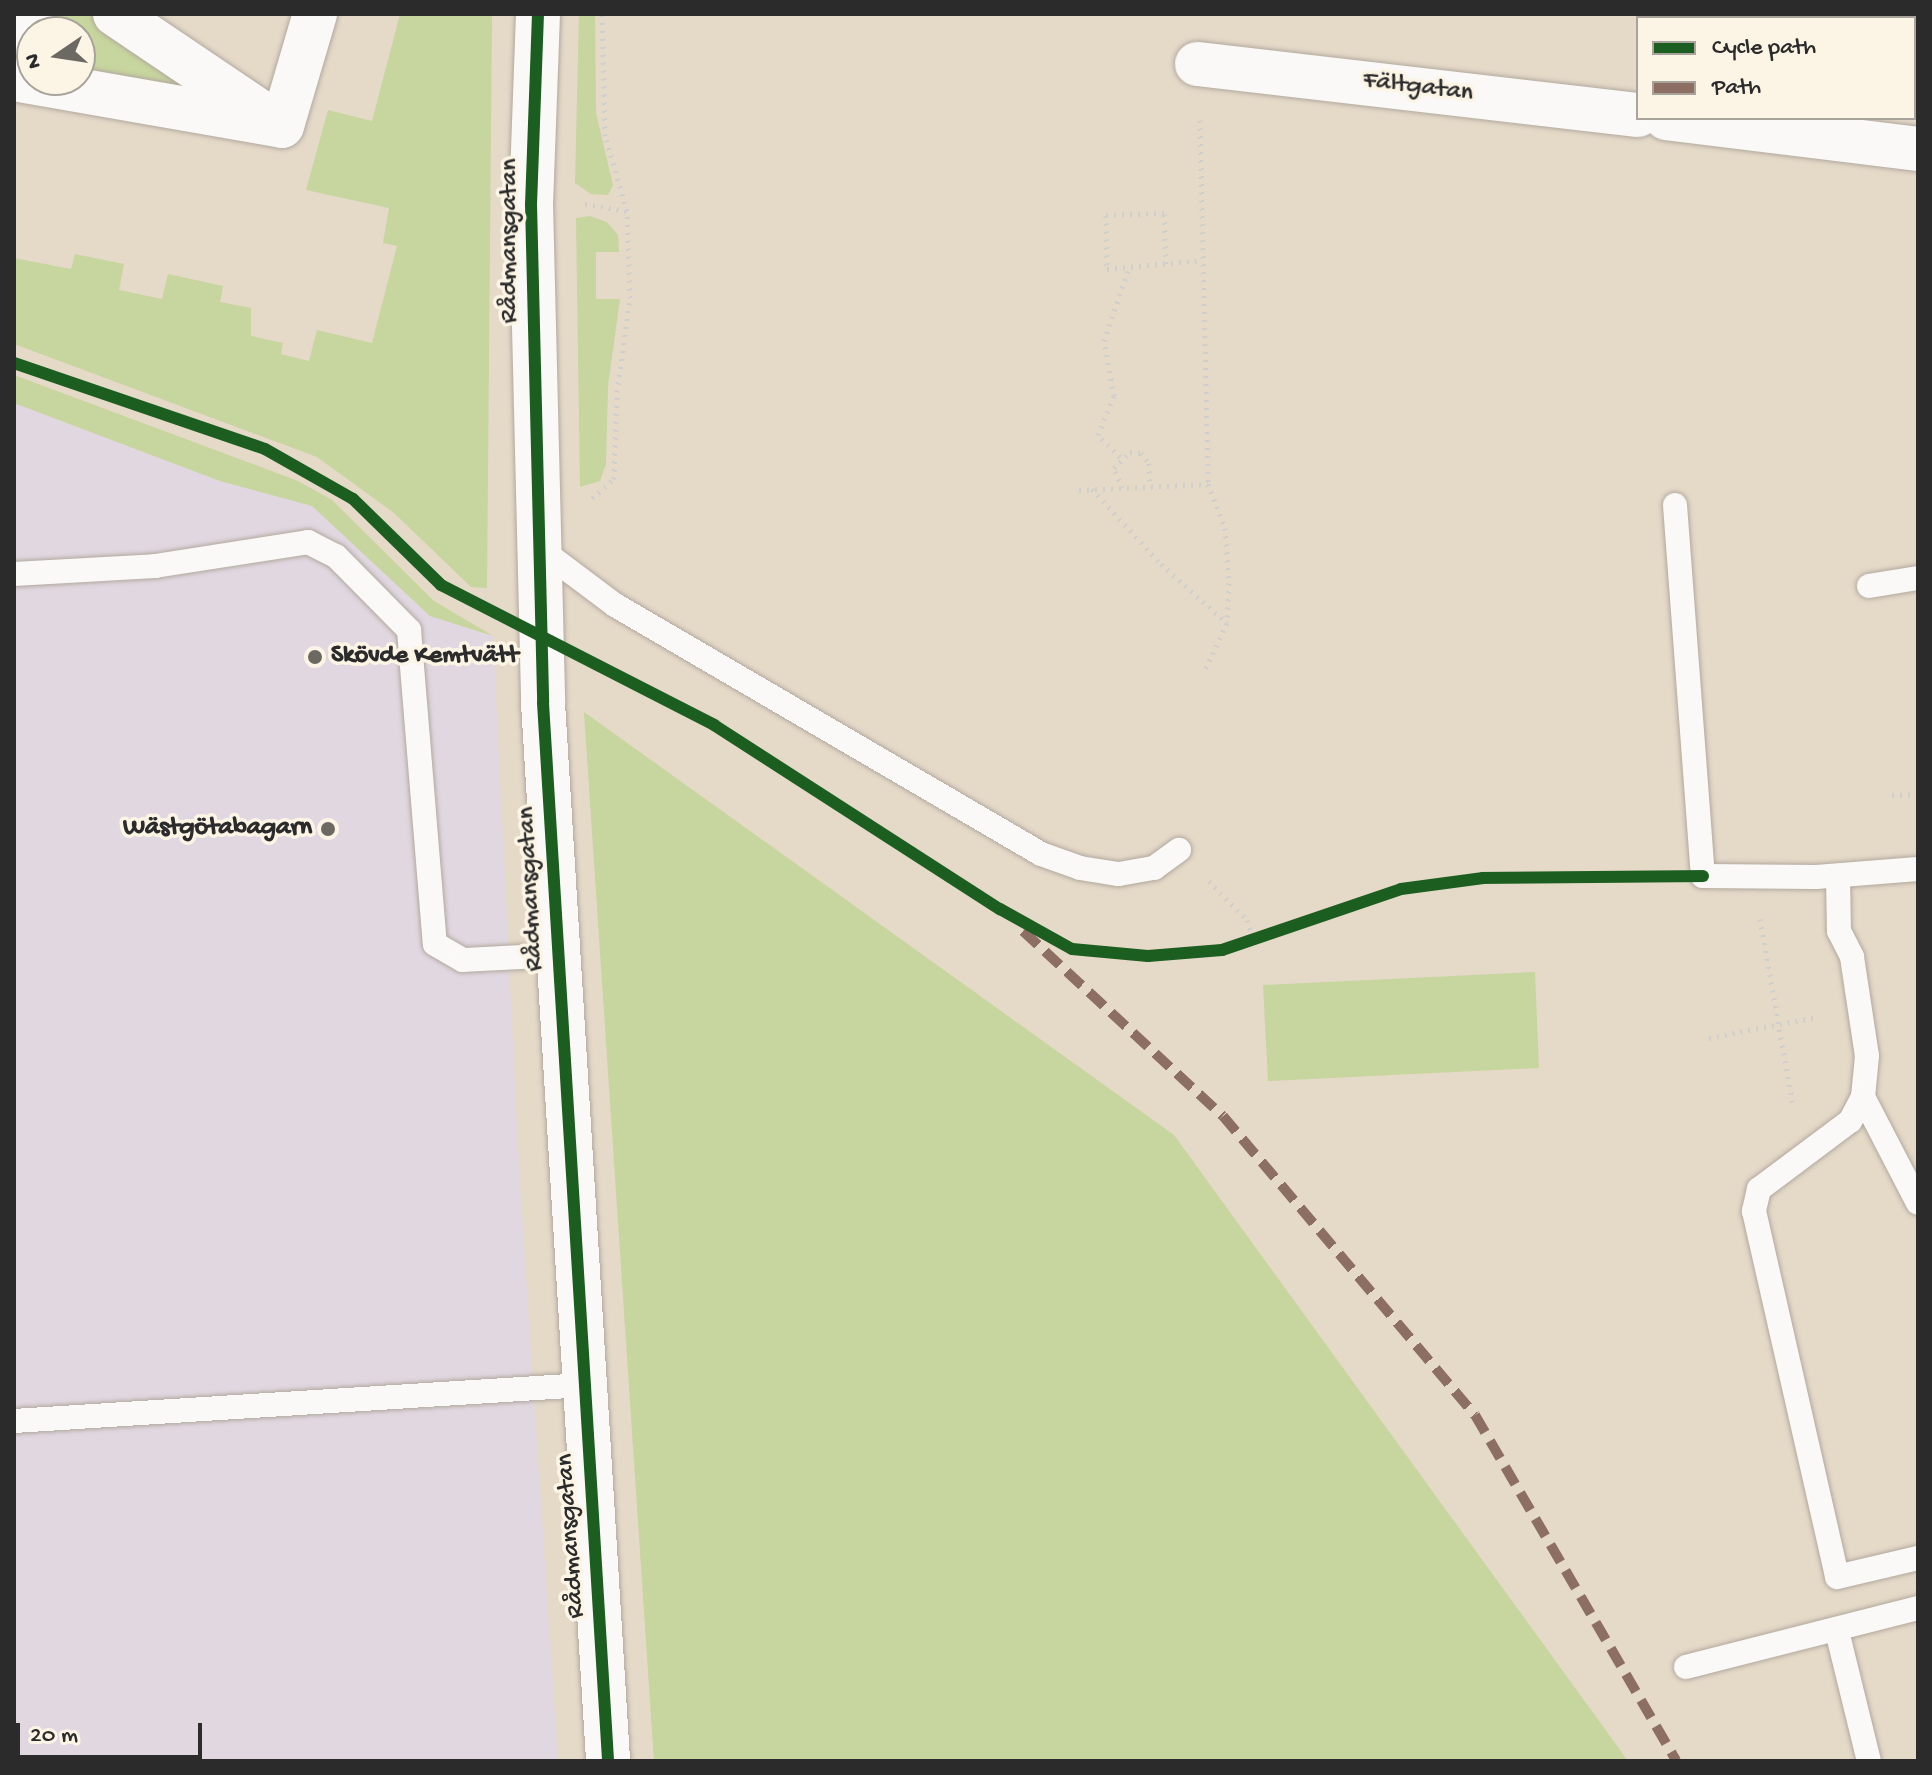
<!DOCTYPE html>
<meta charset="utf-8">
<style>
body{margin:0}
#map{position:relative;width:1932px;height:1775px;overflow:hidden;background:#e5d9c8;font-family:"Gochi Hand",sans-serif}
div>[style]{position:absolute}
.built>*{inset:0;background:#e1d7e1}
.green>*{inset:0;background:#c7d59e}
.path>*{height:5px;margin-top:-2.5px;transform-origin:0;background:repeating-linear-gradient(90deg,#d1cfcb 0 2px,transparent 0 8px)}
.roads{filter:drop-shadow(0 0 2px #b1a99e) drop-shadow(0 0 2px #b1a99e)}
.lane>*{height:24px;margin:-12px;padding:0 12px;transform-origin:12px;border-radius:12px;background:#fbf9f7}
.street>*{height:44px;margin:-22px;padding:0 22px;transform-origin:22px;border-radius:22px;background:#fbf9f7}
.quiet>*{height:10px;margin-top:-5px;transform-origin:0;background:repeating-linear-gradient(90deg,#8d6e63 0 20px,transparent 0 30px)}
.cycleway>*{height:12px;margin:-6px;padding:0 6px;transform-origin:6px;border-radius:6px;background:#1b5e20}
.dots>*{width:22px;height:22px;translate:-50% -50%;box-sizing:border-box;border:4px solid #fcf5e5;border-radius:50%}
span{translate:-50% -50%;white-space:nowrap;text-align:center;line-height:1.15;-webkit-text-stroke:7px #fcf5e5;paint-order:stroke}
.street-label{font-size:26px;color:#2b2b2b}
.poi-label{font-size:26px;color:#2b2b2b;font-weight:700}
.left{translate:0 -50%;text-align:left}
.right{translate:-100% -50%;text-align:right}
.frame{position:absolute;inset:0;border:16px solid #2b2b2b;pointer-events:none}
.legend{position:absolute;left:1636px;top:16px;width:280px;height:104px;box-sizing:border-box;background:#fcf5e5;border:2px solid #a8a49b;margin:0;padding:10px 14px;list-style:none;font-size:24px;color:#2b2b2b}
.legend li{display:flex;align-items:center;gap:16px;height:40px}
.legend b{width:40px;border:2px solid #a8a49b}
.north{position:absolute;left:16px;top:16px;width:80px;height:80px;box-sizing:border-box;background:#fcf5e5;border:2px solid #a8a49b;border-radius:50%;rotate:257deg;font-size:22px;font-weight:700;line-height:32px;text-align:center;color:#2b2b2b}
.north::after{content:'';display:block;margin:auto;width:28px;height:36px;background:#6c6862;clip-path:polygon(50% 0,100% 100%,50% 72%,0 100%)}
.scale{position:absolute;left:16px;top:1723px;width:186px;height:36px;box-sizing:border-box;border:4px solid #2b2b2b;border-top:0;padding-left:10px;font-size:24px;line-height:28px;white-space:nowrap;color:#2b2b2b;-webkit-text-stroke:6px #fcf5e5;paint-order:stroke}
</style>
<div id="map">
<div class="built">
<i style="clip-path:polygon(14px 403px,220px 481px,312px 506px,430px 616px,493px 636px,520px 1186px,558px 1761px,14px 1761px)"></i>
</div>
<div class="green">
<i style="clip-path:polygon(58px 14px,91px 14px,192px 71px,192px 93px,80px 75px,80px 32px,49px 32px)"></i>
<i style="clip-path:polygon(400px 14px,492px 14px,487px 588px,471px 587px,394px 513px,317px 457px,14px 344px,14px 258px,71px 269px,75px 254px,124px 264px,119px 290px,162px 299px,168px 274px,223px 286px,220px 302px,251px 308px,251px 336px,283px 343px,281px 354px,309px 361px,317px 330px,372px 343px,397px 246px,383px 243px,389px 208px,306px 190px,328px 110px,372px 121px)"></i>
<i style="clip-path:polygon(579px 14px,595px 14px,596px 113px,613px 185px,608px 195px,591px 194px,575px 183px)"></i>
<i style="clip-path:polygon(590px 216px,607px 222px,618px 235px,619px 252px,596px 252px,596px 299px,620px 299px,608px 386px,606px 464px,600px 481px,580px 487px,576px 218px)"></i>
<i style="clip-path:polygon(14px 375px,298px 481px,332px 500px,434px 601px,493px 636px,430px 616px,312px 506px,220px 481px,14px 403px)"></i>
<i style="clip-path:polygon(584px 712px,1174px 1135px,1628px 1761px,654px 1761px)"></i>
<i style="clip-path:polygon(1535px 972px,1539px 1068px,1268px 1081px,1263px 985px)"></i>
</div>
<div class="path">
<i style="left:1200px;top:120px;width:364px;rotate:88.7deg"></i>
<i style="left:1208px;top:484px;width:47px;rotate:68.9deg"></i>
<i style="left:1225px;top:528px;width:55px;rotate:85.8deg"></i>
<i style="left:1229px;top:583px;width:40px;rotate:92.9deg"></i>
<i style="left:1227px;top:623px;width:56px;rotate:115.2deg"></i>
<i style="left:585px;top:204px;width:43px;rotate:9.5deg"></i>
<i style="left:1166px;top:264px;width:51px;rotate:-92.2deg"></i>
<i style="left:1164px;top:213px;width:58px;rotate:178deg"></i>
<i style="left:1106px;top:215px;width:54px;rotate:88.9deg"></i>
<i style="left:1107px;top:269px;width:96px;rotate:-5.4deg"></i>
<i style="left:1120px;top:457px;width:31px;rotate:-135deg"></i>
<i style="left:1098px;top:435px;width:42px;rotate:-67.7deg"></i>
<i style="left:1114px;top:396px;width:56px;rotate:-100.3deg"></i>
<i style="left:1104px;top:341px;width:78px;rotate:-71.3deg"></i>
<i style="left:1122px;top:488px;width:22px;rotate:-112deg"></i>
<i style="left:1114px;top:468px;width:23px;rotate:-45deg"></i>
<i style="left:1130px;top:452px;width:11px;rotate:5deg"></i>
<i style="left:1141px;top:453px;width:13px;rotate:51deg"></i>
<i style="left:1149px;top:463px;width:24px;rotate:88deg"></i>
<i style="left:1092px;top:489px;width:102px;rotate:47.4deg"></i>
<i style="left:1161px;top:564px;width:89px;rotate:41.8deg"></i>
<i style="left:1079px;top:490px;width:129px;rotate:-2.7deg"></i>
<i style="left:592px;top:498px;width:29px;rotate:-41deg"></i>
<i style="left:614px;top:479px;width:87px;rotate:-88deg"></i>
<i style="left:617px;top:392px;width:95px;rotate:-82.1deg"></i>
<i style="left:630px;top:298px;width:87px;rotate:-92deg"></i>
<i style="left:627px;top:211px;width:78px;rotate:-106.3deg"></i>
<i style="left:605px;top:136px;width:122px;rotate:-91.4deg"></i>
<i style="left:1892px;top:795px;width:26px;rotate:-2deg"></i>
<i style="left:1209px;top:881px;width:54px;rotate:45.7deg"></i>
<i style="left:1247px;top:920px;width:21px;rotate:71deg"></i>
<i style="left:1760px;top:919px;width:190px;rotate:80deg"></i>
<i style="left:1709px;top:1038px;width:109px;rotate:-11.1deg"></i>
</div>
<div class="roads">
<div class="lane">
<i style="left:1675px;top:505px;width:372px;rotate:85.7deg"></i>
<i style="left:1703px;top:876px;width:113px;rotate:0.5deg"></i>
<i style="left:1816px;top:877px;width:102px;rotate:-4.5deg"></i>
<i style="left:539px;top:548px;width:95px;rotate:36.9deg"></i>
<i style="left:615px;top:605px;width:493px;rotate:30.3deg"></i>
<i style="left:1041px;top:854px;width:41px;rotate:19.7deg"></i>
<i style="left:1080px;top:868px;width:39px;rotate:9deg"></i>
<i style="left:1119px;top:874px;width:36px;rotate:-10deg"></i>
<i style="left:1154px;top:868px;width:31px;rotate:-36deg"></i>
<i style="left:14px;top:574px;width:141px;rotate:-3.2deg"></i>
<i style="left:155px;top:566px;width:155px;rotate:-8.9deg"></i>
<i style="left:308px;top:542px;width:31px;rotate:27deg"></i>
<i style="left:336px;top:556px;width:104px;rotate:45.4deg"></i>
<i style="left:409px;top:630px;width:315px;rotate:85.3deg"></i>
<i style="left:435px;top:944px;width:32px;rotate:30deg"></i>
<i style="left:463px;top:960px;width:95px;rotate:-3deg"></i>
<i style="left:1869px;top:586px;width:50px;rotate:-9.3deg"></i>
<i style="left:1838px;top:876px;width:55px;rotate:89deg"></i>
<i style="left:1839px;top:931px;width:29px;rotate:63deg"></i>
<i style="left:1852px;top:957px;width:100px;rotate:81.4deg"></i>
<i style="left:1867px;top:1056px;width:41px;rotate:95.6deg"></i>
<i style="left:1863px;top:1097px;width:27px;rotate:118deg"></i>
<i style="left:1850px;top:1121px;width:114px;rotate:143.2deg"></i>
<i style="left:1759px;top:1189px;width:23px;rotate:103deg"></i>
<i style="left:1754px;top:1211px;width:375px;rotate:77.2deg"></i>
<i style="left:1837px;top:1577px;width:83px;rotate:-13.2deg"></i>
<i style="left:1863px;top:1097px;width:119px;rotate:62.6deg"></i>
<i style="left:14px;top:1421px;width:571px;rotate:-3.61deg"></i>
<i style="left:1837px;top:1631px;width:134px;rotate:76.2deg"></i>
<i style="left:1686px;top:1667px;width:239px;rotate:-14.3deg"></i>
</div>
<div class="street">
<i style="left:115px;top:14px;width:186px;rotate:34deg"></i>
<i style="left:538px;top:14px;width:190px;rotate:92.1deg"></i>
<i style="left:531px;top:204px;width:499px;rotate:88.6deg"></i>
<i style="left:543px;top:703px;width:1060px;rotate:86.48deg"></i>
<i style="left:14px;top:47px;width:37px;rotate:-64deg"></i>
<i style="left:1197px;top:64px;width:444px;rotate:6.6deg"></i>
<i style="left:14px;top:79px;width:272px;rotate:9.9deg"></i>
<i style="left:282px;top:126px;width:117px;rotate:-73.6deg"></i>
<i style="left:1666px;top:118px;width:254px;rotate:7deg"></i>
</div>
</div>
<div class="quiet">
<i style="left:1023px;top:931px;width:272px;rotate:42.8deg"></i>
<i style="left:1223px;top:1116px;width:391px;rotate:49.9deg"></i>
<i style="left:1475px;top:1415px;width:400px;rotate:59.8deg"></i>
</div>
<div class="cycleway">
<i style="left:538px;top:14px;width:190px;rotate:92.1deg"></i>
<i style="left:531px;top:204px;width:499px;rotate:88.6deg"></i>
<i style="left:543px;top:703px;width:1060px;rotate:86.48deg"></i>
<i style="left:14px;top:363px;width:265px;rotate:18.9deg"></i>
<i style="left:265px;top:449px;width:101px;rotate:29.6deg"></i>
<i style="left:353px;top:499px;width:123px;rotate:44.3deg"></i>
<i style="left:441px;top:585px;width:307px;rotate:27.1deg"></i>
<i style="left:714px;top:725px;width:340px;rotate:32.8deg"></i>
<i style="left:1000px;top:909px;width:82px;rotate:29.1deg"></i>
<i style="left:1072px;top:949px;width:76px;rotate:5.3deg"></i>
<i style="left:1148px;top:956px;width:74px;rotate:-4.6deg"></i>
<i style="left:1222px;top:950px;width:189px;rotate:-18.8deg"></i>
<i style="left:1401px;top:889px;width:83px;rotate:-7.6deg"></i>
<i style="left:1483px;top:878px;width:220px;rotate:-0.5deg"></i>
</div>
<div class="dots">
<i style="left:315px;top:657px;background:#6c6862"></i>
<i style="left:328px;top:829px;background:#6c6862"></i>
</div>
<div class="street-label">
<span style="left:1418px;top:88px;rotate:7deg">Fältgatan</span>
<span style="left:511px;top:241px;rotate:-90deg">Rådmansgatan</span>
<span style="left:532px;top:889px;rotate:-93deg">Rådmansgatan</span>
<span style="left:572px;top:1536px;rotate:-94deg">Rådmansgatan</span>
</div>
<div class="poi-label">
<span class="left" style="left:331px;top:657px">Skövde Kemtvätt</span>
<span class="right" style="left:312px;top:829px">Wästgötabagarn</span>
</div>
<div class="frame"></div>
<ul class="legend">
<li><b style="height:10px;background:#1b5e20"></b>Cycle path</li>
<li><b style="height:10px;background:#8d6e63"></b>Path</li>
</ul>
<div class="north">N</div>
<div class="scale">20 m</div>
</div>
